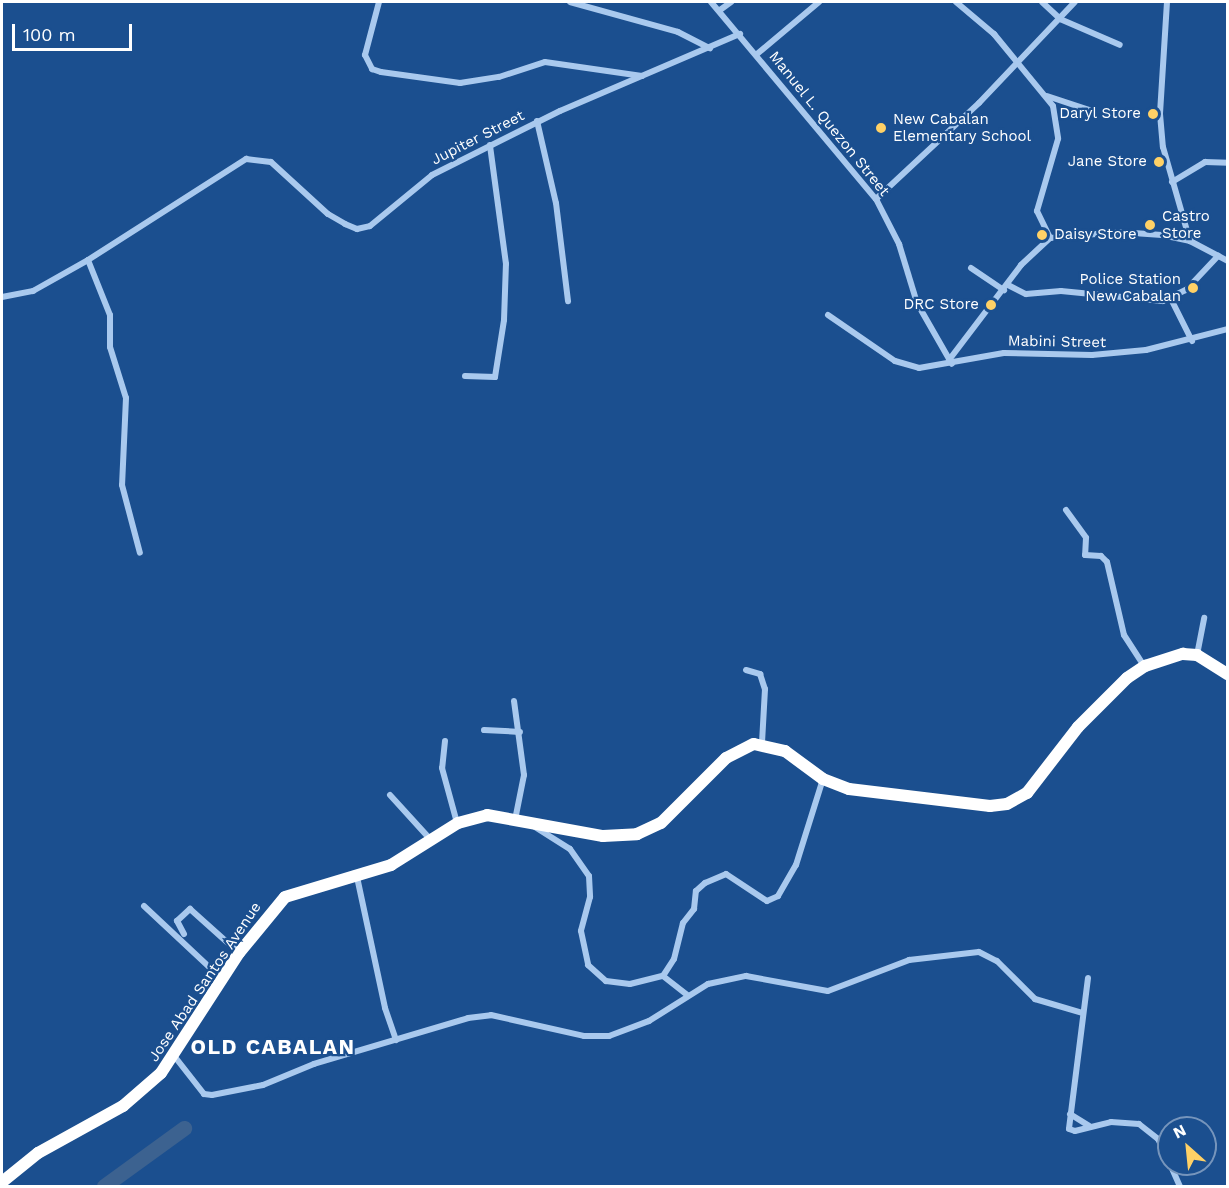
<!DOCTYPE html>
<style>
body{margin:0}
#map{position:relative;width:1229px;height:1188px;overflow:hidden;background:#1b4f8f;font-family:"Work Sans",sans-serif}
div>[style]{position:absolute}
.river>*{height:15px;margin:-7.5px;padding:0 7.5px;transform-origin:7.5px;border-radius:7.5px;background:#3c6290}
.street>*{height:6px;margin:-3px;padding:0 3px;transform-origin:3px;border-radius:3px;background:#a9c9ee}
.highway>*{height:12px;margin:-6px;padding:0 6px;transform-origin:6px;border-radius:6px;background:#fff}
.dots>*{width:16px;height:16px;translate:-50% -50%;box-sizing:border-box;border:3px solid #1b4f8f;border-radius:50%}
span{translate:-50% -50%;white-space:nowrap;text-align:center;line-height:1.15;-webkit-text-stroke:4.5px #1b4f8f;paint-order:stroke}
.poi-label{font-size:15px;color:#fff}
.right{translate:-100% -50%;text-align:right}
.left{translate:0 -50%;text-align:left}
.street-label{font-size:15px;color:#fff}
.district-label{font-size:21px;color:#fff;font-weight:700;letter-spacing:1.5px}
.frame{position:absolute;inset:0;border:3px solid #fff;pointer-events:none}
.north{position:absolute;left:1157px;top:1116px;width:60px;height:60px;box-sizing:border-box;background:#1b4f8f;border:2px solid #7695bc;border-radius:50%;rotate:333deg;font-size:16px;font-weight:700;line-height:24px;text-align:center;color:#fff}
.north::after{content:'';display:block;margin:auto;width:21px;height:27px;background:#ffd166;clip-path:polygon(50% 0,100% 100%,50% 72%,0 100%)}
.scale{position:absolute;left:12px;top:24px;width:120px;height:27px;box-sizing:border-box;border:3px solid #fff;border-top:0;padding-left:8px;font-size:18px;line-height:21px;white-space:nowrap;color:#fff;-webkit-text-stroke:4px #1b4f8f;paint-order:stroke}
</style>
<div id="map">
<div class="river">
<i style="left:104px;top:1186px;width:99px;rotate:-35.9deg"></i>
</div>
<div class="street">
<i style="left:379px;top:2px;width:55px;rotate:104.8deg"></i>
<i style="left:365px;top:55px;width:16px;rotate:63deg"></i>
<i style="left:372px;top:69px;width:9px;rotate:18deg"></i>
<i style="left:381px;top:72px;width:80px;rotate:7.9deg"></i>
<i style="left:460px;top:83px;width:39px;rotate:-9deg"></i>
<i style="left:499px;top:77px;width:48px;rotate:-18.1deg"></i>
<i style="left:545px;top:62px;width:98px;rotate:8.2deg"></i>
<i style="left:570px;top:2px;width:112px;rotate:15.5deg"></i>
<i style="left:678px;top:32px;width:36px;rotate:27deg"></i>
<i style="left:711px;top:2px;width:257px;rotate:50.1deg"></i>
<i style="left:876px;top:199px;width:51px;rotate:62.9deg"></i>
<i style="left:899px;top:244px;width:62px;rotate:73deg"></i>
<i style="left:917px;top:303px;width:70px;rotate:60.2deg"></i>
<i style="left:956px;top:2px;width:50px;rotate:40.1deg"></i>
<i style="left:994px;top:34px;width:93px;rotate:50.7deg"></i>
<i style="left:1053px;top:106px;width:33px;rotate:81deg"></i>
<i style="left:1058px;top:139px;width:75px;rotate:106.3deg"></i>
<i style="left:1037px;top:211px;width:30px;rotate:64deg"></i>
<i style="left:1042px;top:2px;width:25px;rotate:43deg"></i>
<i style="left:1060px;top:19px;width:65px;rotate:23.4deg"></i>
<i style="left:1167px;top:2px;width:112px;rotate:93.6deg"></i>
<i style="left:1160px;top:114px;width:33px;rotate:85deg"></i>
<i style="left:1163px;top:147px;width:98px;rotate:74deg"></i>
<i style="left:720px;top:10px;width:14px;rotate:-36deg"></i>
<i style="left:757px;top:54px;width:81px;rotate:-40deg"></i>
<i style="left:1047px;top:96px;width:44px;rotate:18.4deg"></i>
<i style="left:537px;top:121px;width:84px;rotate:77deg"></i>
<i style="left:556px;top:203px;width:99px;rotate:83deg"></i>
<i style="left:1172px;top:182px;width:39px;rotate:-31deg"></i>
<i style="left:1205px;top:162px;width:23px;rotate:2deg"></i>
<i style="left:876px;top:199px;width:141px;rotate:-43deg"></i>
<i style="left:979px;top:103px;width:139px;rotate:-46.5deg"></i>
<i style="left:88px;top:260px;width:59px;rotate:68.2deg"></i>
<i style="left:110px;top:315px;width:32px;rotate:90deg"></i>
<i style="left:110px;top:347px;width:53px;rotate:72.6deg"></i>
<i style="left:126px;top:398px;width:87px;rotate:92.6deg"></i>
<i style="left:122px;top:485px;width:70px;rotate:75.2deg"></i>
<i style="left:971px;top:268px;width:40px;rotate:34deg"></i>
<i style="left:1008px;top:285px;width:20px;rotate:27deg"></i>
<i style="left:1026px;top:294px;width:35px;rotate:-5deg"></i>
<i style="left:1061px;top:291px;width:102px;rotate:5.6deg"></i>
<i style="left:1163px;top:301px;width:25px;rotate:-26deg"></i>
<i style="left:1186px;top:290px;width:47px;rotate:-46.7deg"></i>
<i style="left:2px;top:297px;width:32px;rotate:-11deg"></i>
<i style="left:33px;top:291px;width:63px;rotate:-29.4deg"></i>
<i style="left:88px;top:260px;width:188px;rotate:-32.6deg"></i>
<i style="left:246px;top:159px;width:25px;rotate:7deg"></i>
<i style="left:271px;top:162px;width:77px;rotate:42.4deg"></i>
<i style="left:328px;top:214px;width:20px;rotate:30deg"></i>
<i style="left:345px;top:224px;width:13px;rotate:23deg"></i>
<i style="left:357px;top:229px;width:13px;rotate:-13deg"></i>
<i style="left:370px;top:226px;width:80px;rotate:-39.4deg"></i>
<i style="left:432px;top:175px;width:143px;rotate:-26.6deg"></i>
<i style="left:560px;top:111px;width:196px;rotate:-23.2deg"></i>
<i style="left:1171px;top:299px;width:47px;rotate:63.4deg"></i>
<i style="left:828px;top:315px;width:81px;rotate:34.5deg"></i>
<i style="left:895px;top:361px;width:25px;rotate:16deg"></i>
<i style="left:919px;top:368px;width:86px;rotate:-10deg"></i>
<i style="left:1004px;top:353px;width:88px;rotate:1.3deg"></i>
<i style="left:1092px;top:355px;width:54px;rotate:-5.3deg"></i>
<i style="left:1146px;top:350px;width:85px;rotate:-14.4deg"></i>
<i style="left:949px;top:360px;width:119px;rotate:-52.8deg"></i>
<i style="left:1021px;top:265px;width:40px;rotate:-43deg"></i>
<i style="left:1050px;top:238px;width:69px;rotate:-5deg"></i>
<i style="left:1119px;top:232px;width:43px;rotate:4deg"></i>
<i style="left:1162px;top:235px;width:29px;rotate:12deg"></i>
<i style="left:1190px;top:241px;width:43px;rotate:27.8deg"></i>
<i style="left:465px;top:376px;width:30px;rotate:2deg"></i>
<i style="left:495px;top:377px;width:58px;rotate:-81deg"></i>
<i style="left:504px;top:320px;width:56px;rotate:-88deg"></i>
<i style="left:506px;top:264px;width:120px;rotate:-97.7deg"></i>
<i style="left:1066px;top:510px;width:34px;rotate:54deg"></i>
<i style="left:1086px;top:538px;width:17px;rotate:93deg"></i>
<i style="left:1085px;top:555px;width:16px;rotate:4deg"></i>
<i style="left:1101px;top:556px;width:8px;rotate:45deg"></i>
<i style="left:1107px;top:562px;width:75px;rotate:76.9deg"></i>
<i style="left:1124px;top:635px;width:37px;rotate:57deg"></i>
<i style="left:1197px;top:655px;width:38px;rotate:-79deg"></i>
<i style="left:746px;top:670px;width:15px;rotate:16deg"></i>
<i style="left:760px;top:674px;width:16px;rotate:72deg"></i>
<i style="left:765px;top:689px;width:54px;rotate:93.2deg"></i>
<i style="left:514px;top:701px;width:75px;rotate:82.3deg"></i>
<i style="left:524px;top:775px;width:46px;rotate:101.3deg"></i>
<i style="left:484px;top:730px;width:36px;rotate:3deg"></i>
<i style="left:445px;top:741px;width:27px;rotate:96deg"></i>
<i style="left:442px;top:768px;width:57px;rotate:74.7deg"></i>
<i style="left:390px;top:795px;width:61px;rotate:47.7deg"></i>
<i style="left:535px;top:827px;width:41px;rotate:32.2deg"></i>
<i style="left:570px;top:849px;width:33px;rotate:55deg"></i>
<i style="left:589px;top:876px;width:21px;rotate:87deg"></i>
<i style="left:590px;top:897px;width:35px;rotate:105deg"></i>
<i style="left:581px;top:931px;width:35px;rotate:78deg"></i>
<i style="left:588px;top:965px;width:24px;rotate:42deg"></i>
<i style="left:606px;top:981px;width:24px;rotate:7deg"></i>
<i style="left:630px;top:984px;width:34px;rotate:-14deg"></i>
<i style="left:663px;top:976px;width:20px;rotate:-57deg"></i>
<i style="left:674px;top:959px;width:37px;rotate:-76deg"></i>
<i style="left:683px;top:923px;width:18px;rotate:-52deg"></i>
<i style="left:694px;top:909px;width:18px;rotate:-84deg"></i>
<i style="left:696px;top:891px;width:12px;rotate:-42deg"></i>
<i style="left:705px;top:883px;width:23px;rotate:-23deg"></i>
<i style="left:726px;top:874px;width:49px;rotate:33.4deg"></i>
<i style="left:767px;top:901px;width:12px;rotate:-24deg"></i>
<i style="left:778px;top:896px;width:36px;rotate:-60deg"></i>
<i style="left:796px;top:865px;width:90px;rotate:-72.6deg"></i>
<i style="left:357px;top:877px;width:134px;rotate:77.9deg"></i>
<i style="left:385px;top:1008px;width:34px;rotate:71deg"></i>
<i style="left:144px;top:906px;width:107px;rotate:43.1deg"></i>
<i style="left:184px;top:934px;width:15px;rotate:-118deg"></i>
<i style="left:177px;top:921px;width:18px;rotate:-43deg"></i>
<i style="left:190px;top:909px;width:66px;rotate:41.9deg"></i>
<i style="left:663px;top:976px;width:31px;rotate:38deg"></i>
<i style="left:1088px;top:978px;width:152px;rotate:97.2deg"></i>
<i style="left:1069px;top:1129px;width:6px;rotate:18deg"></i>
<i style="left:1075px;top:1131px;width:37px;rotate:-14deg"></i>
<i style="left:1111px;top:1122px;width:28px;rotate:4deg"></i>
<i style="left:1139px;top:1124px;width:24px;rotate:38deg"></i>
<i style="left:1158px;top:1139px;width:25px;rotate:63deg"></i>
<i style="left:175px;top:1057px;width:47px;rotate:51.9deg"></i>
<i style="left:204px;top:1094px;width:8px;rotate:7deg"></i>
<i style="left:212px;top:1095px;width:52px;rotate:-11.1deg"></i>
<i style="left:263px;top:1085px;width:55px;rotate:-22.4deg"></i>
<i style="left:314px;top:1064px;width:161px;rotate:-16.6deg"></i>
<i style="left:468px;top:1018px;width:23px;rotate:-7deg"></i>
<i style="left:491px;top:1015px;width:95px;rotate:12.7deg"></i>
<i style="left:584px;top:1036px;width:25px"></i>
<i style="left:609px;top:1036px;width:43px;rotate:-20.6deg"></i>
<i style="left:649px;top:1021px;width:70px;rotate:-32.1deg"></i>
<i style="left:708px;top:984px;width:39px;rotate:-12deg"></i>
<i style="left:746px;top:976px;width:83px;rotate:10.4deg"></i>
<i style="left:828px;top:991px;width:87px;rotate:-20.9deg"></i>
<i style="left:909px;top:960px;width:70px;rotate:-6.5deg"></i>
<i style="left:979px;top:952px;width:20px;rotate:27deg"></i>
<i style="left:997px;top:961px;width:54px;rotate:45deg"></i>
<i style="left:1035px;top:999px;width:50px;rotate:16.3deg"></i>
<i style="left:1070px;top:1114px;width:22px;rotate:32deg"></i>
<i style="left:1170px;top:1164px;width:24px;rotate:66deg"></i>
</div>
<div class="highway">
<i style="left:2px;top:1182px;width:46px;rotate:-38.9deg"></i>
<i style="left:38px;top:1153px;width:97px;rotate:-28.9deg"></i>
<i style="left:123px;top:1106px;width:50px;rotate:-41deg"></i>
<i style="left:161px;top:1073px;width:143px;rotate:-57deg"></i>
<i style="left:239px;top:953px;width:72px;rotate:-50.6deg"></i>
<i style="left:285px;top:897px;width:111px;rotate:-16.8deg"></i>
<i style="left:391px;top:865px;width:79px;rotate:-32.1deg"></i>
<i style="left:458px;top:823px;width:30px;rotate:-15deg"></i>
<i style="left:487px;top:815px;width:118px;rotate:10.3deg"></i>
<i style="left:603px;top:836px;width:34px;rotate:-3deg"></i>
<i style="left:637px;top:834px;width:26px;rotate:-25deg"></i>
<i style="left:661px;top:823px;width:92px;rotate:-45deg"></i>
<i style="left:726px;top:758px;width:31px;rotate:-27deg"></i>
<i style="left:754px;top:744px;width:32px;rotate:13deg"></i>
<i style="left:785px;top:751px;width:47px;rotate:36.4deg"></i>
<i style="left:823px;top:779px;width:28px;rotate:21deg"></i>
<i style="left:849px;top:789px;width:142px;rotate:6.9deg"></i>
<i style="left:990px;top:806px;width:17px;rotate:-7deg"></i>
<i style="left:1007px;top:804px;width:23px;rotate:-29deg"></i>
<i style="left:1027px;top:793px;width:83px;rotate:-52.3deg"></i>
<i style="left:1078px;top:727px;width:69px;rotate:-45deg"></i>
<i style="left:1127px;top:678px;width:22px;rotate:-34deg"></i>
<i style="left:1145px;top:666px;width:40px;rotate:-18deg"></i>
<i style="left:1183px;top:654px;width:14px;rotate:4deg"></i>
<i style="left:1197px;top:655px;width:36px;rotate:32deg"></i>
</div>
<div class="dots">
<i style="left:1153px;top:114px;background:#ffd166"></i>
<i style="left:881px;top:128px;background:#ffd166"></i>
<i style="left:1159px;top:162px;background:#ffd166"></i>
<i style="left:1150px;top:225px;background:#ffd166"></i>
<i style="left:1042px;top:235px;background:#ffd166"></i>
<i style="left:1193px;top:288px;background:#ffd166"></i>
<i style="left:991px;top:305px;background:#ffd166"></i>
</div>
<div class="poi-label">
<span class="right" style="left:1141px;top:114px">Daryl Store</span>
<span class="left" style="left:893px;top:128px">New Cabalan<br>Elementary School</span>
<span class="right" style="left:1147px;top:162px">Jane Store</span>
<span class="left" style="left:1162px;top:225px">Castro<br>Store</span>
<span class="left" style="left:1054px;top:235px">Daisy Store</span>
<span class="right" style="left:1181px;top:288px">Police Station<br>New Cabalan</span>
<span class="right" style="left:979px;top:305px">DRC Store</span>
</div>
<div class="street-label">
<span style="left:829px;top:124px;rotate:51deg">Manuel L. Quezon Street</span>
<span style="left:478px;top:138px;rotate:-27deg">Jupiter Street</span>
<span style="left:1057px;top:342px;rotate:1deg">Mabini Street</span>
<span style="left:205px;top:982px;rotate:-56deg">Jose Abad Santos Avenue</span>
</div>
<div class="district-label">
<span style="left:273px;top:1047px">OLD CABALAN</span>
</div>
<div class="frame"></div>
<div class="north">N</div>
<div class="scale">100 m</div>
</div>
